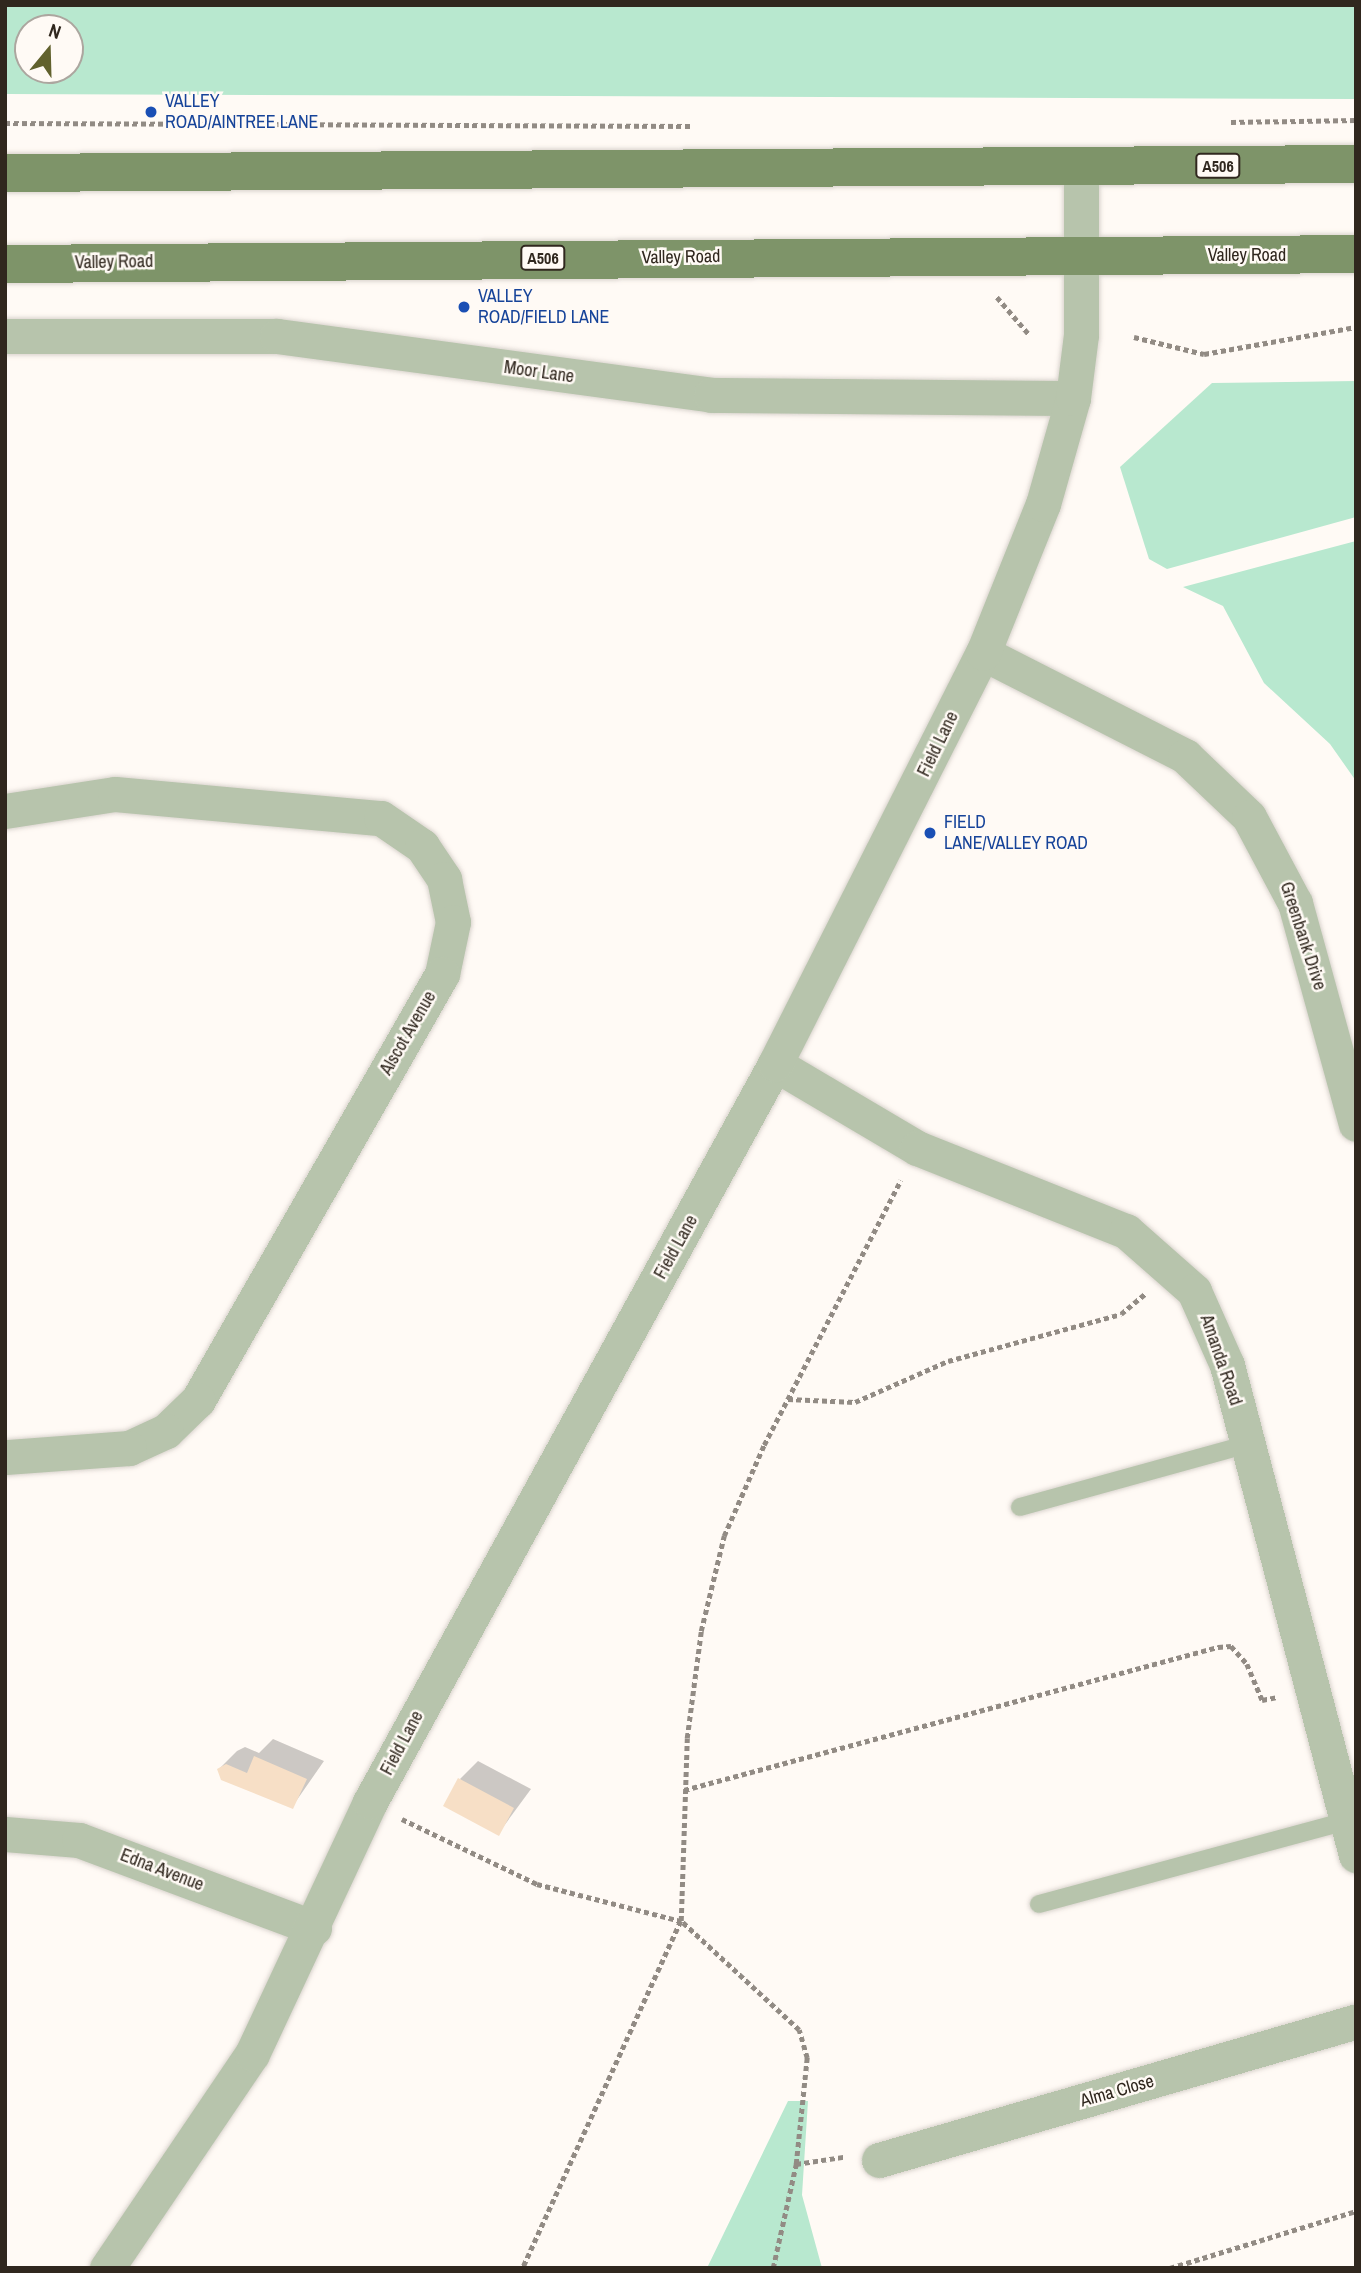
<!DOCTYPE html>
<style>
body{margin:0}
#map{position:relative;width:1361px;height:2273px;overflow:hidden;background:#fffaf5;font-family:"Archivo Narrow",sans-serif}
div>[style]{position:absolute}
.green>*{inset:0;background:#b8e8cf}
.shadow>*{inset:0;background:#0003}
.building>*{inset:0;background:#f7dfc6}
.path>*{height:4.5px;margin-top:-2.25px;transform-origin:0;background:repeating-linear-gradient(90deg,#928b84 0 5px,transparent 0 8.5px)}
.roads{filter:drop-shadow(0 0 2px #dad4ce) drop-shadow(0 0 2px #dad4ce)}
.lane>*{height:18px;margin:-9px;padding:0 9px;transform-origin:9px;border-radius:9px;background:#b7c4ac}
.street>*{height:35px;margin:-17.5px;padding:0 17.5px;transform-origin:17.5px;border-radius:17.5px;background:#b7c4ac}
.primary>*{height:38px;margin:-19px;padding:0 19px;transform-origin:19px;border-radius:19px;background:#7e9469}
.dots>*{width:19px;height:19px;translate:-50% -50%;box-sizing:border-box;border:4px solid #fffaf5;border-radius:50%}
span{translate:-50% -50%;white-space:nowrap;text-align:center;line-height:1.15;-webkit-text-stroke:5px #fffaf5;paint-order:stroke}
.shield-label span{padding:2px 5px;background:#fffaf5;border:2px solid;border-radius:5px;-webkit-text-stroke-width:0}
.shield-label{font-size:16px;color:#30271e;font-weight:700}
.transit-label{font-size:18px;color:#164399}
.left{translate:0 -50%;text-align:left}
.street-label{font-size:18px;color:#30271e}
.frame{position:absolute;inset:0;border:7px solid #30271e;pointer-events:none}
.north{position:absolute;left:14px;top:14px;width:70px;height:70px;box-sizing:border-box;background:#fffaf5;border:2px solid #aca69f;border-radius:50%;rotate:19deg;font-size:19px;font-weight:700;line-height:28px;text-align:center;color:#30271e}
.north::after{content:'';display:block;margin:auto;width:24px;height:32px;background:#61612d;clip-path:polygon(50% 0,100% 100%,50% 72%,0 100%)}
</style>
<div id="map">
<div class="green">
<i style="clip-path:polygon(evenodd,5px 5px,1356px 5px,1356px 99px,5px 94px,5px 5px,28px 28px,70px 28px,70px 70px,28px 70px,28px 28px)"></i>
<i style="clip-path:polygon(1356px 381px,1356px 517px,1167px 569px,1149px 559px,1120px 467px,1212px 383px)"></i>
<i style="clip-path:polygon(1356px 541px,1356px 781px,1330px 744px,1264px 683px,1223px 606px,1183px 587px)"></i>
<i style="clip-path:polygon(788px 2101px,808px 2101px,802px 2195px,822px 2268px,707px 2268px)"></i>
</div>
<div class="shadow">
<i style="clip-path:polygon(273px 1739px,324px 1761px,292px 1807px,219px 1769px,237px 1751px,245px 1747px,259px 1753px)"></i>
<i style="clip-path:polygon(478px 1761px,531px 1789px,498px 1834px,460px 1779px)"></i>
</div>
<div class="building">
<i style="clip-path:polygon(254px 1756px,307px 1779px,293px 1809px,221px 1780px,217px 1769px,226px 1764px,247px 1773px)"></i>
<i style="clip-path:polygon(458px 1778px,514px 1808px,499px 1836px,443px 1806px)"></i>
</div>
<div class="path">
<i style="left:1231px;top:122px;width:125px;rotate:-0.9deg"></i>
<i style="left:5px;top:123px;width:685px;rotate:0.25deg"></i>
<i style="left:997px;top:297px;width:48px;rotate:49.3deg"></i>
<i style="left:1134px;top:337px;width:72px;rotate:13.7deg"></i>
<i style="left:1204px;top:354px;width:154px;rotate:-10.1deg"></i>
<i style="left:788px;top:1399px;width:67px;rotate:2.6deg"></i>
<i style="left:855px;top:1402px;width:102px;rotate:-23.8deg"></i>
<i style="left:948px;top:1361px;width:179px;rotate:-15.2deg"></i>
<i style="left:1121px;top:1314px;width:31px;rotate:-40deg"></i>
<i style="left:684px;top:1790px;width:553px;rotate:-14.99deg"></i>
<i style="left:1218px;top:1647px;width:13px;rotate:-4deg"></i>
<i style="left:1231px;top:1646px;width:24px;rotate:48deg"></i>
<i style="left:1247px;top:1664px;width:39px;rotate:67deg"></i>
<i style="left:1262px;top:1700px;width:15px;rotate:-11deg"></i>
<i style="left:402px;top:1819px;width:150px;rotate:25.7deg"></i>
<i style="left:537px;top:1884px;width:149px;rotate:14.4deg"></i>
<i style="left:681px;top:1921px;width:381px;rotate:114.5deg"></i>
<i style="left:796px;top:2164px;width:48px;rotate:-8.5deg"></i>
<i style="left:773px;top:2268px;width:107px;rotate:-77.5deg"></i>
<i style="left:796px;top:2164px;width:107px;rotate:-84.1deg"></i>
<i style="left:807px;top:2058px;width:29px;rotate:-106deg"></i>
<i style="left:799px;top:2030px;width:161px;rotate:-137.3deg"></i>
<i style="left:681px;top:1921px;width:183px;rotate:-88.1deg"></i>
<i style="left:687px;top:1738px;width:108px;rotate:-82.5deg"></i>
<i style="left:701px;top:1631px;width:98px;rotate:-76.4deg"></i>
<i style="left:724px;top:1536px;width:99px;rotate:-66.3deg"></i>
<i style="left:764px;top:1445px;width:298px;rotate:-62.7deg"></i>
<i style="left:1170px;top:2268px;width:195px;rotate:-17deg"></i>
</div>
<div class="roads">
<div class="lane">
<i style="left:1020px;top:1507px;width:237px;rotate:-15.4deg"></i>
<i style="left:1039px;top:1904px;width:319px;rotate:-15.1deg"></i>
</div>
<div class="street">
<i style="left:5px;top:336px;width:272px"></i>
<i style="left:277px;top:336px;width:438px;rotate:7.7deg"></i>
<i style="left:711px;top:395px;width:362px;rotate:0.5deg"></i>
<i style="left:983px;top:653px;width:227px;rotate:27deg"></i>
<i style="left:1185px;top:756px;width:88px;rotate:43.6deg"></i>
<i style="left:1249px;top:817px;width:98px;rotate:61.9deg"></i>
<i style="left:1295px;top:903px;width:229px;rotate:74.6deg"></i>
<i style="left:5px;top:811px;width:111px;rotate:-8.8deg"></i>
<i style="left:115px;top:794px;width:267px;rotate:5.2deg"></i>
<i style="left:381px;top:818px;width:50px;rotate:34.3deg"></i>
<i style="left:422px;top:846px;width:40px;rotate:56deg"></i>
<i style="left:444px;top:879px;width:44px;rotate:78.2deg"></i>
<i style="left:453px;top:922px;width:53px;rotate:101.9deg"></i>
<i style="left:442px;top:974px;width:491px;rotate:119.8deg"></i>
<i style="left:198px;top:1400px;width:45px;rotate:135.9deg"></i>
<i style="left:166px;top:1431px;width:41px;rotate:155.3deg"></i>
<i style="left:129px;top:1448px;width:124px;rotate:175.8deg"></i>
<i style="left:775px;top:1064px;width:165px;rotate:30.6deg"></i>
<i style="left:917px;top:1148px;width:225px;rotate:21.7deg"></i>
<i style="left:1126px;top:1231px;width:91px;rotate:41.4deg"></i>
<i style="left:1194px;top:1291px;width:81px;rotate:66deg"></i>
<i style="left:1227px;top:1365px;width:507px;rotate:75.25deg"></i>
<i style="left:5px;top:1834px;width:74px;rotate:4.6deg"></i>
<i style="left:79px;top:1840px;width:251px;rotate:20.5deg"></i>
<i style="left:879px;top:2160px;width:497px;rotate:-16.2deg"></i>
<i style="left:107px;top:2268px;width:258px;rotate:-55.9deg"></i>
<i style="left:252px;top:2054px;width:278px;rotate:-64.9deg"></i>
<i style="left:370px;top:1802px;width:842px;rotate:-61.24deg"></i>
<i style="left:775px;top:1064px;width:461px;rotate:-63.2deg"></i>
<i style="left:983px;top:653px;width:161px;rotate:-68.1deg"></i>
<i style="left:1043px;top:504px;width:110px;rotate:-74.2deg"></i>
<i style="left:1073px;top:398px;width:64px;rotate:-82.8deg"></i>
<i style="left:1081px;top:335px;width:168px;rotate:-90deg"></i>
</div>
<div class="primary">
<i style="left:5px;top:173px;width:1351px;rotate:-0.38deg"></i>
<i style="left:5px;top:264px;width:1351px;rotate:-0.42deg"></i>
</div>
</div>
<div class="dots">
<i style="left:151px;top:112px;background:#1a4fb4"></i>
<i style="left:464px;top:307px;background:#1a4fb4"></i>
<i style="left:930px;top:833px;background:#1a4fb4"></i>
</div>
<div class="shield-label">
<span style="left:1218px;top:166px">A506</span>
<span style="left:543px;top:258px">A506</span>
</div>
<div class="transit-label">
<span class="left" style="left:165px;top:112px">VALLEY<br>ROAD/AINTREE LANE</span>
<span class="left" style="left:478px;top:307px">VALLEY<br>ROAD/FIELD LANE</span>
<span class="left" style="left:944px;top:833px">FIELD<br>LANE/VALLEY ROAD</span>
</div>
<div class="street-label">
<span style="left:1247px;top:255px">Valley Road</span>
<span style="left:681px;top:257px;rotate:-1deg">Valley Road</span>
<span style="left:114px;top:262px;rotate:-1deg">Valley Road</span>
<span style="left:539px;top:372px;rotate:8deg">Moor Lane</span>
<span style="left:938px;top:744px;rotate:-64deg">Field Lane</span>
<span style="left:1303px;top:936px;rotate:72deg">Greenbank Drive</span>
<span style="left:408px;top:1033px;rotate:-60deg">Alscot Avenue</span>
<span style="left:676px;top:1247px;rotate:-61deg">Field Lane</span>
<span style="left:1221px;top:1360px;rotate:71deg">Amanda Road</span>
<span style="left:402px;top:1743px;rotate:-62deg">Field Lane</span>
<span style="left:162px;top:1870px;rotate:21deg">Edna Avenue</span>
<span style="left:1117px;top:2091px;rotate:-16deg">Alma Close</span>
</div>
<div class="frame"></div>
<div class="north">N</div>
</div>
